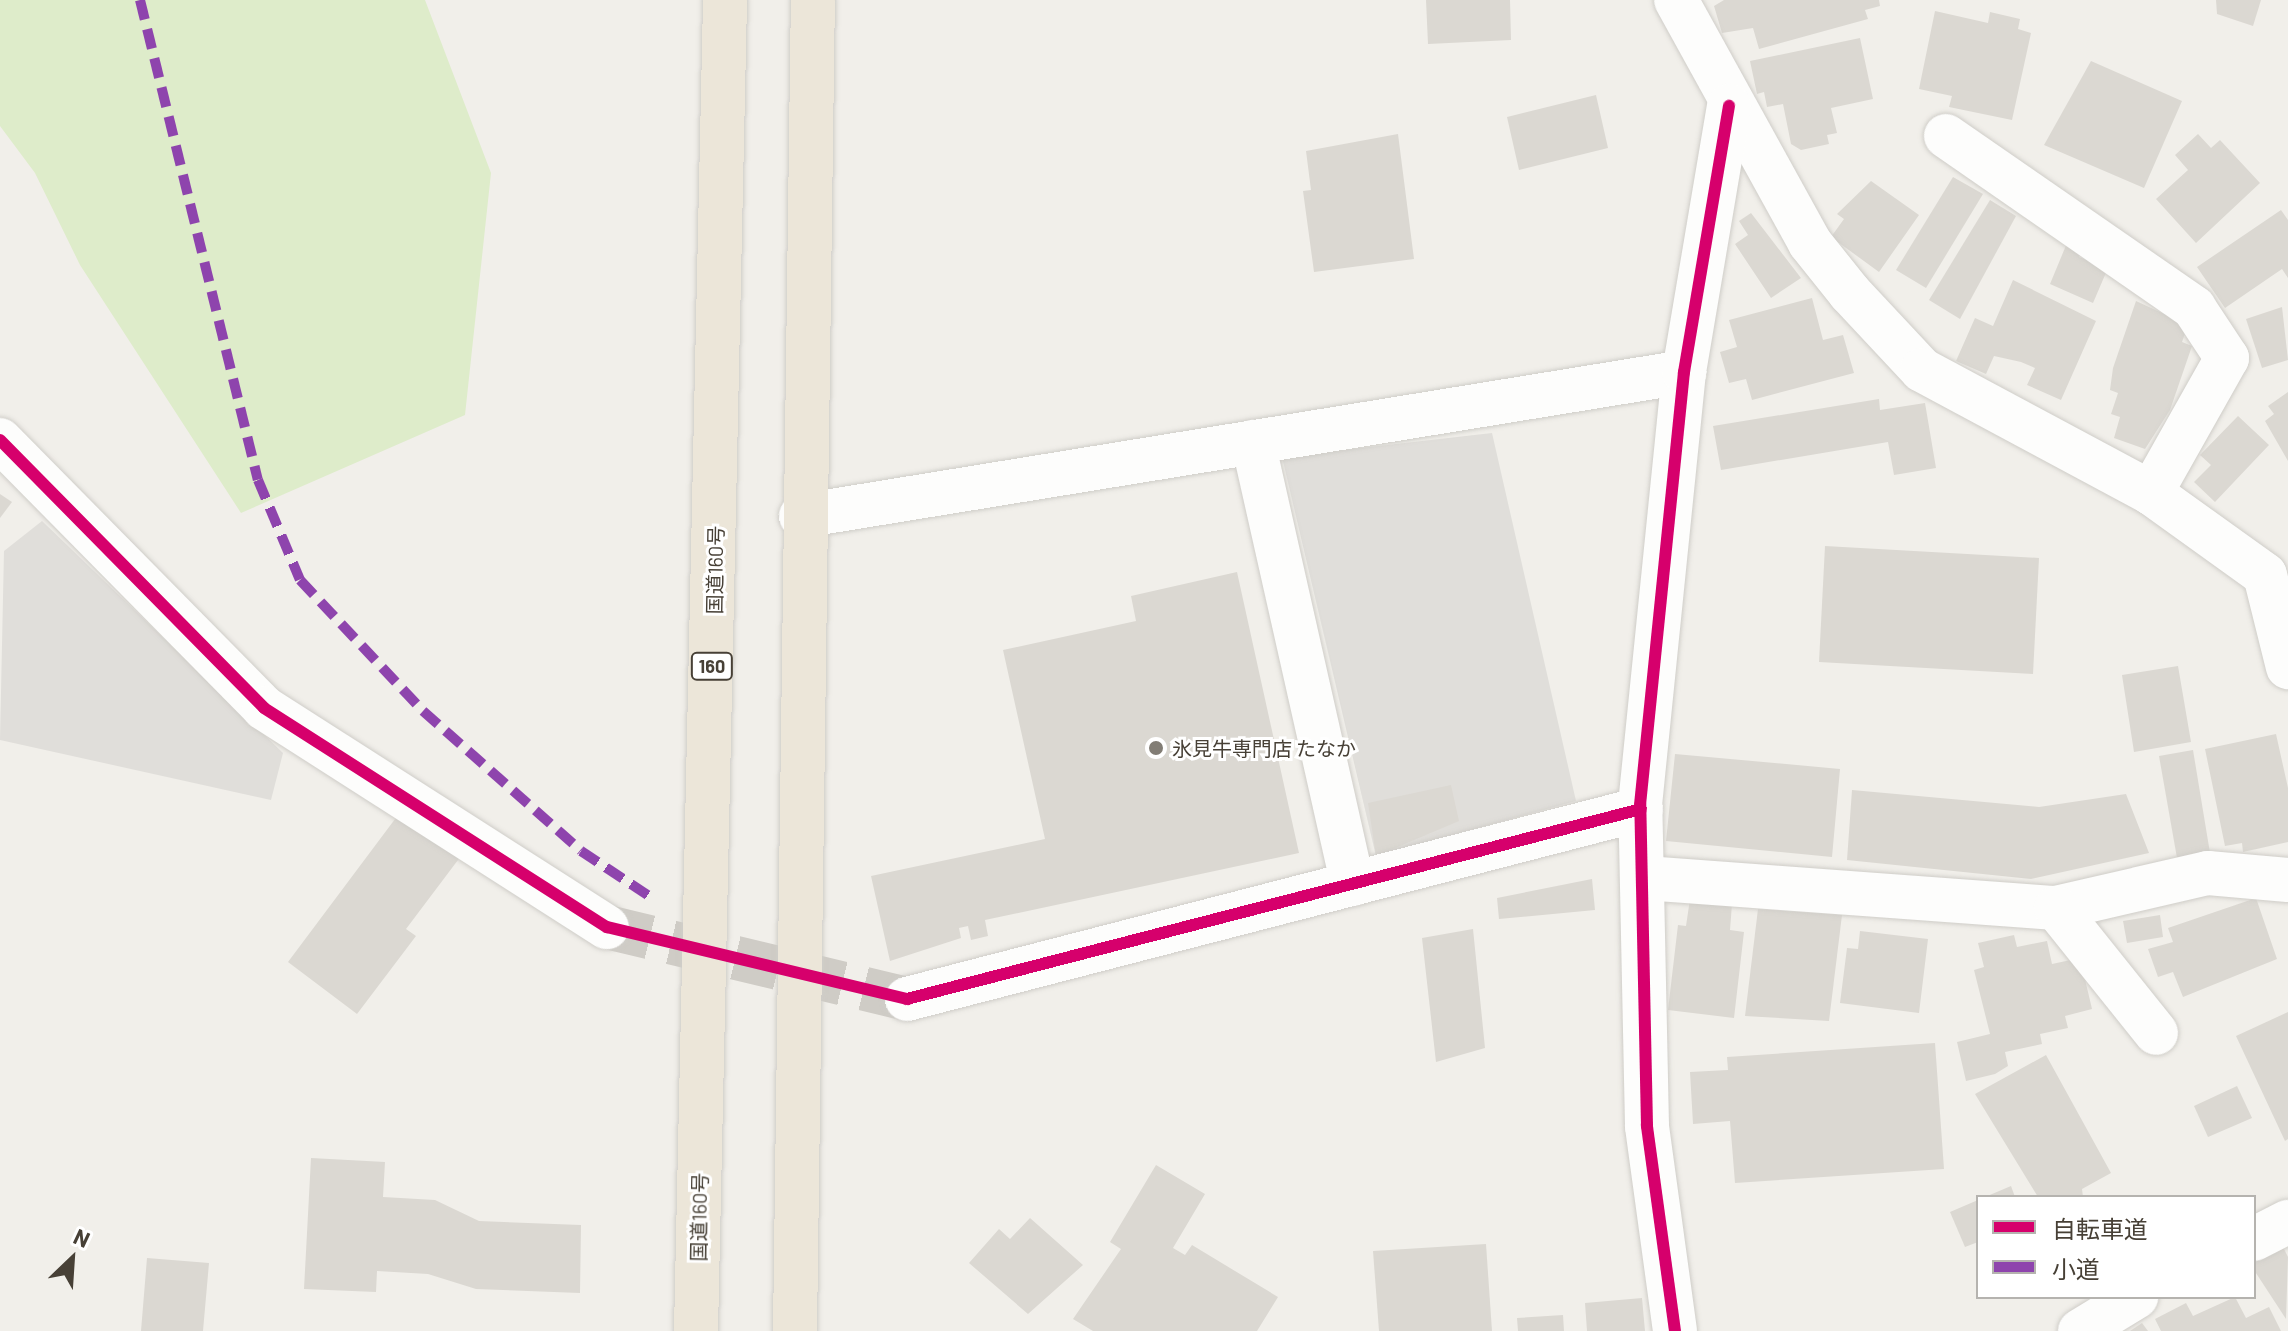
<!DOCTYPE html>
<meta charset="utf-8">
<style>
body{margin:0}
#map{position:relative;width:2288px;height:1331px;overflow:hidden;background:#f1efea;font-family:Barlow,"Noto Sans JP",sans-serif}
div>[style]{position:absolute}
.green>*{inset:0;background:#deecca}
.parking>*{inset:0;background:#e0deda}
.building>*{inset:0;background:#dbd8d2}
.minor-tunnel>*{height:44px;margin-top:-22px;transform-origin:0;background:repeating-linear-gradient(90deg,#cfccc6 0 44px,transparent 0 66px)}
.roads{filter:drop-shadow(0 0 2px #cfcdc8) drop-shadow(0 0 2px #cfcdc8)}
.minor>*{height:44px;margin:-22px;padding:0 22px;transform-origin:22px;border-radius:22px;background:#fdfdfc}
.highway>*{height:44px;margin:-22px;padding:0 22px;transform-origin:22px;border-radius:22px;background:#ece6d9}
.quiet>*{height:10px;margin-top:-5px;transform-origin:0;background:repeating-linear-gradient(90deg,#8e44ad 0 20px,transparent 0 30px)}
.cycleway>*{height:12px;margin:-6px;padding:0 6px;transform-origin:6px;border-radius:6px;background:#d6006c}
.dots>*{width:22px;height:22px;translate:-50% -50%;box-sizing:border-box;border:4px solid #fff;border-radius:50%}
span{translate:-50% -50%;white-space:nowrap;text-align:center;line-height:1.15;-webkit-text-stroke:6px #fff;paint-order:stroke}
.shield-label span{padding:2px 6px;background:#fff;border:2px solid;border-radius:6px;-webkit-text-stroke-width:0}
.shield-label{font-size:18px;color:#474036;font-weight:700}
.street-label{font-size:20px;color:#474036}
.poi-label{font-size:20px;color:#474036}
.left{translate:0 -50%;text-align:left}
.legend{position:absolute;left:1976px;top:1195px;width:280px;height:104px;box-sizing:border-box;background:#fff;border:2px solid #b5b3af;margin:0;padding:10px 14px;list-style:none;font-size:24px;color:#474036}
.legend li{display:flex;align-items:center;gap:16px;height:40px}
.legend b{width:40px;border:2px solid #b5b3af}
.north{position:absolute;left:32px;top:1219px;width:80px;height:80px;-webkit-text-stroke:6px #fff;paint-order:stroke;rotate:25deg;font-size:22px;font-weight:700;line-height:32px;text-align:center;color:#474036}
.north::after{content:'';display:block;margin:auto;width:28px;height:36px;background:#474036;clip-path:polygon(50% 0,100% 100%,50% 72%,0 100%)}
</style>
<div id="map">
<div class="green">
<i style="clip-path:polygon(0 0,425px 0,491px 173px,465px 415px,241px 513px,80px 265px,35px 173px,0 126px)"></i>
</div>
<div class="parking">
<i style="clip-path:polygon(1492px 433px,1576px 801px,1376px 856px,1282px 457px)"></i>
<i style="clip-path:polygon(42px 521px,283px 753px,271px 800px,0 740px,4px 551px)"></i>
</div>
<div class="building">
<i style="clip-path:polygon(1426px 0,1510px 0,1511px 40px,1428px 44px)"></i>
<i style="clip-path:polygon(1724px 0,1879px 0,1880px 6px,1865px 10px,1868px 19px,1759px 49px,1753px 28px,1722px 33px,1714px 6px)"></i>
<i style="clip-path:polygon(2261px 0,2253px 26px,2217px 14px,2216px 0)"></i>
<i style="clip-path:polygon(1935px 11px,1988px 23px,1990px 12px,2020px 19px,2018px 29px,2031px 33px,2012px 120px,1949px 107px,1952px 96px,1919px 89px)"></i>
<i style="clip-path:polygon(1860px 38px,1873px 99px,1831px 108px,1837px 133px,1827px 135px,1829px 144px,1801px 150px,1791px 144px,1783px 104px,1767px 107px,1764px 92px,1757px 94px,1750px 61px)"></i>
<i style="clip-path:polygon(2091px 61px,2182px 101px,2144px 188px,2044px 145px)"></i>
<i style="clip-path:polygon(1596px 95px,1608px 148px,1519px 170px,1507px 117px)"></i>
<i style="clip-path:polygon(1398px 134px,1414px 259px,1314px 272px,1303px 191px,1311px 190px,1306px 151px)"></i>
<i style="clip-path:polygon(2198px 134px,2211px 148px,2220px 140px,2260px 183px,2196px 243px,2156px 199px,2188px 170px,2175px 155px)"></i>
<i style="clip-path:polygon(1953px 177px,1983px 194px,1926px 288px,1896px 270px)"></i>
<i style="clip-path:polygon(1871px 181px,1919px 215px,1879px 272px,1831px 237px,1844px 219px,1837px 214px)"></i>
<i style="clip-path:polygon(1990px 200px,2016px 216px,1960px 319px,1929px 300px)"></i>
<i style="clip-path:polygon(2281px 210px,2288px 220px,2288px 278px,2282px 269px,2225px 308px,2197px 267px)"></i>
<i style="clip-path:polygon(1751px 213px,1801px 278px,1771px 298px,1735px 244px,1748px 235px,1739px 221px)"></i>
<i style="clip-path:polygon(2067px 243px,2083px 250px,2079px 257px,2108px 268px,2093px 303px,2050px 284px)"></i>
<i style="clip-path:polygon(2013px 280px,2096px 321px,2061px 400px,2027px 385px,2035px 368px,2021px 362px,1994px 356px,1986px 374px,1956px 361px,1975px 318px,1993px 326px)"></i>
<i style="clip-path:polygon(1812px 298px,1823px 340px,1843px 335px,1854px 373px,1752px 400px,1746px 379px,1729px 383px,1720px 352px,1737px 347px,1729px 320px)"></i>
<i style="clip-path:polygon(2136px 301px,2188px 325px,2182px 342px,2192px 346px,2170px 410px,2145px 449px,2114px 438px,2120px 417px,2111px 414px,2118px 393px,2110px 390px,2113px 368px)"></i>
<i style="clip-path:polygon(2282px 307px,2288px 360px,2262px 368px,2246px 319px)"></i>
<i style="clip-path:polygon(2288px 392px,2288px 461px,2265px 421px,2274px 414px,2268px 406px)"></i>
<i style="clip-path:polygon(1879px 399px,1880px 410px,1925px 403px,1936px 468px,1894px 475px,1888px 442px,1721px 470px,1713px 426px)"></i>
<i style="clip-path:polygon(2238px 416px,2269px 445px,2215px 502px,2194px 482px,2211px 465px,2200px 455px)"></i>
<i style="clip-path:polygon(0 494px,12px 502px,0 518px)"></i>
<i style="clip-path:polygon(1825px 546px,2039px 558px,2033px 674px,1819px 662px)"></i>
<i style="clip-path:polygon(1237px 572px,1299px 853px,985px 920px,988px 936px,971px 940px,968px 926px,959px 928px,961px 938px,890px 961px,871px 876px,1045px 839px,1003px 650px,1136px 621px,1131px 596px)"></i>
<i style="clip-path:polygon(2178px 666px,2191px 742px,2134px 752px,2122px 675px)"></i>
<i style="clip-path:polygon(2276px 734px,2288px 788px,2288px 842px,2243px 852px,2242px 843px,2225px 846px,2205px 749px)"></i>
<i style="clip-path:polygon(2193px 750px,2210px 853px,2177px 858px,2159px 756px)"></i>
<i style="clip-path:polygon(1675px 754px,1840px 769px,1832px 857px,1666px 841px)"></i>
<i style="clip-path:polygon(1451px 785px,1459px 821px,1376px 856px,1368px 803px)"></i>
<i style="clip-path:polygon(1852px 790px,2039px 807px,2126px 794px,2149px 853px,2031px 879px,1847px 860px)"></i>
<i style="clip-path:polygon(401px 811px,461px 856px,406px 929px,416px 936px,357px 1014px,288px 962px)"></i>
<i style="clip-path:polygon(1592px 879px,1595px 910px,1499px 919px,1497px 898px)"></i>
<i style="clip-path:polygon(2256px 898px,2277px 959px,2183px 997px,2173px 972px,2158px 977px,2148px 949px,2173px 942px,2168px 928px)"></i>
<i style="clip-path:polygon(1690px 899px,1732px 904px,1730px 930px,1744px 932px,1734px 1018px,1668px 1010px,1678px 925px,1686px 926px)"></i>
<i style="clip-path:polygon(1758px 909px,1842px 915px,1829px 1021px,1745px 1016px)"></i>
<i style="clip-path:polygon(2160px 915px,2163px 937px,2127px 943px,2123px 921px)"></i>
<i style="clip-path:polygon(1473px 929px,1485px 1048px,1436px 1062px,1422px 938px)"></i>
<i style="clip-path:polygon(1860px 931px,1928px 939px,1919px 1013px,1840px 1003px,1847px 948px,1858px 949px)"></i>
<i style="clip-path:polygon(2014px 935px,2017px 947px,2047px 941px,2052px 964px,2080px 958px,2092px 1009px,2065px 1016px,2068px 1028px,2040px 1034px,2042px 1044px,2005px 1052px,2008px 1066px,1995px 1074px,1966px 1081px,1957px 1042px,1990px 1034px,1974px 970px,1984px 967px,1978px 943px)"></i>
<i style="clip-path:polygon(2288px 1012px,2288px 1139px,2285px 1141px,2236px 1036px)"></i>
<i style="clip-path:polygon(1935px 1043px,1944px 1169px,1735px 1183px,1730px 1121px,1693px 1124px,1690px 1072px,1728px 1070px,1727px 1057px)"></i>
<i style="clip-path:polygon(2046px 1055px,2111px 1173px,2082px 1189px,2083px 1197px,2038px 1197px,1975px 1094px)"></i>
<i style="clip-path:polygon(2237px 1086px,2252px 1118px,2208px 1137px,2194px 1106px)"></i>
<i style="clip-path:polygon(311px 1158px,385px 1162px,383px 1197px,435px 1200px,479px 1221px,581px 1225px,580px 1293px,476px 1289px,428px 1274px,377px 1271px,376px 1292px,304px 1289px)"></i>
<i style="clip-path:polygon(1156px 1165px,1205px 1194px,1173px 1248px,1185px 1255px,1192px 1245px,1278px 1297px,1257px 1331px,1093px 1331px,1073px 1319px,1121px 1249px,1110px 1242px)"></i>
<i style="clip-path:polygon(2011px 1186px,2015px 1197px,1985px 1197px)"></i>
<i style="clip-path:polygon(1978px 1200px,1978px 1242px,1965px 1247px,1950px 1212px)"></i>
<i style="clip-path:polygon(1030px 1218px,1083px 1265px,1028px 1314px,969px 1263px,999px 1229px,1010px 1239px)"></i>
<i style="clip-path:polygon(2280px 1241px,2288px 1257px,2286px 1319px,2254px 1270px,2254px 1254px)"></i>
<i style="clip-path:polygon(1486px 1244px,1492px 1331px,1379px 1331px,1373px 1251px)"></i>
<i style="clip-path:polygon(147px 1258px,209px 1263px,203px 1331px,141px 1331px)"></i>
<i style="clip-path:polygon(2235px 1297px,2246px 1318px,2269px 1307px,2281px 1331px,2161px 1331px,2155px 1319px,2186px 1303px,2193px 1316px)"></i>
<i style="clip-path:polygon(1642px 1298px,1645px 1331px,1587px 1331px,1585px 1303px)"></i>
<i style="clip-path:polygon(1563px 1315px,1564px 1331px,1518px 1331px,1517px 1318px)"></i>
<i style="clip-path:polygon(2142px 1323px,2148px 1331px,2130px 1331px)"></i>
</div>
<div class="minor-tunnel">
<i style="left:607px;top:927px;width:309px;rotate:13.5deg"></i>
</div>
<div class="roads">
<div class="minor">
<i style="left:1676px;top:0;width:277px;rotate:61.1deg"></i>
<i style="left:1810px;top:243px;width:64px;rotate:51.3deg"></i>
<i style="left:1850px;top:293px;width:105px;rotate:46.9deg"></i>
<i style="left:1922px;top:370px;width:260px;rotate:28.2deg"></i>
<i style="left:2151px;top:493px;width:140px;rotate:35.7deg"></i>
<i style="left:2265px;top:575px;width:95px;rotate:76deg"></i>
<i style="left:1946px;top:136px;width:302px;rotate:34.7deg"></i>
<i style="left:2194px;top:308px;width:60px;rotate:56.6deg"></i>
<i style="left:2227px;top:358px;width:155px;rotate:119.4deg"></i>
<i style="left:0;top:440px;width:376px;rotate:45.4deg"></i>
<i style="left:264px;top:708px;width:407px;rotate:32.6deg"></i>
<i style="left:1253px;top:442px;width:453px;rotate:77.3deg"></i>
<i style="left:801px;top:516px;width:895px;rotate:-9.26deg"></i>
<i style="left:1645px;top:878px;width:412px;rotate:4.2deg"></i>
<i style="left:2056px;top:908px;width:156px;rotate:-13deg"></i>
<i style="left:2208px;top:873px;width:80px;rotate:5deg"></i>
<i style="left:2056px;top:908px;width:160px;rotate:51.3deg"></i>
<i style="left:907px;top:999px;width:758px;rotate:-14.51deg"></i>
<i style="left:2254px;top:1239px;width:38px;rotate:-27deg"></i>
<i style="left:1675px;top:1331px;width:207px;rotate:-97.8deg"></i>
<i style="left:1647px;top:1126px;width:321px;rotate:-91.2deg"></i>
<i style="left:1640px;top:805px;width:435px;rotate:-84.2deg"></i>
<i style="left:1684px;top:372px;width:270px;rotate:-80.4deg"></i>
<i style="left:2080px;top:1331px;width:66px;rotate:-31.3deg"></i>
</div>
<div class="highway">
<i style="left:696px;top:1331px;width:1331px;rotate:-88.75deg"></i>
<i style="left:795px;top:1331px;width:1331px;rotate:-89.23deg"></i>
</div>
</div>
<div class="quiet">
<i style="left:140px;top:0;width:494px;rotate:76.2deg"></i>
<i style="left:258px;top:480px;width:108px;rotate:67.2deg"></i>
<i style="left:300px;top:580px;width:180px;rotate:46.8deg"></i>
<i style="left:423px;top:711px;width:211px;rotate:41.5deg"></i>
<i style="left:581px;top:851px;width:85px;rotate:33.5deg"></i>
</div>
<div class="cycleway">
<i style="left:0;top:440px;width:376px;rotate:45.4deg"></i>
<i style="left:264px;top:708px;width:407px;rotate:32.6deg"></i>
<i style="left:607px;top:927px;width:309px;rotate:13.5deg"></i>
<i style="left:907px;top:999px;width:758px;rotate:-14.51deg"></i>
<i style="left:1675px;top:1331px;width:207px;rotate:-97.8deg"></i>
<i style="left:1647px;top:1126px;width:321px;rotate:-91.2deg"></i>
<i style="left:1640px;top:805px;width:435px;rotate:-84.2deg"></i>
<i style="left:1684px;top:372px;width:270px;rotate:-80.4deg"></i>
</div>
<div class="dots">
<i style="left:1156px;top:748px;background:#827d75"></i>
</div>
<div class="shield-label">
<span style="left:712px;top:666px">160</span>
</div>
<div class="street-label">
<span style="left:715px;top:570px;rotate:-89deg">国道160号</span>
<span style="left:699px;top:1217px;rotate:-89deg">国道160号</span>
</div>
<div class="poi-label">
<span class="left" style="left:1172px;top:748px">氷見牛専門店 たなか</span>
</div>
<ul class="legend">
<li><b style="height:10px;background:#d6006c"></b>自転車道</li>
<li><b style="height:10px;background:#8e44ad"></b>小道</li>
</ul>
<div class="north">N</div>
</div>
